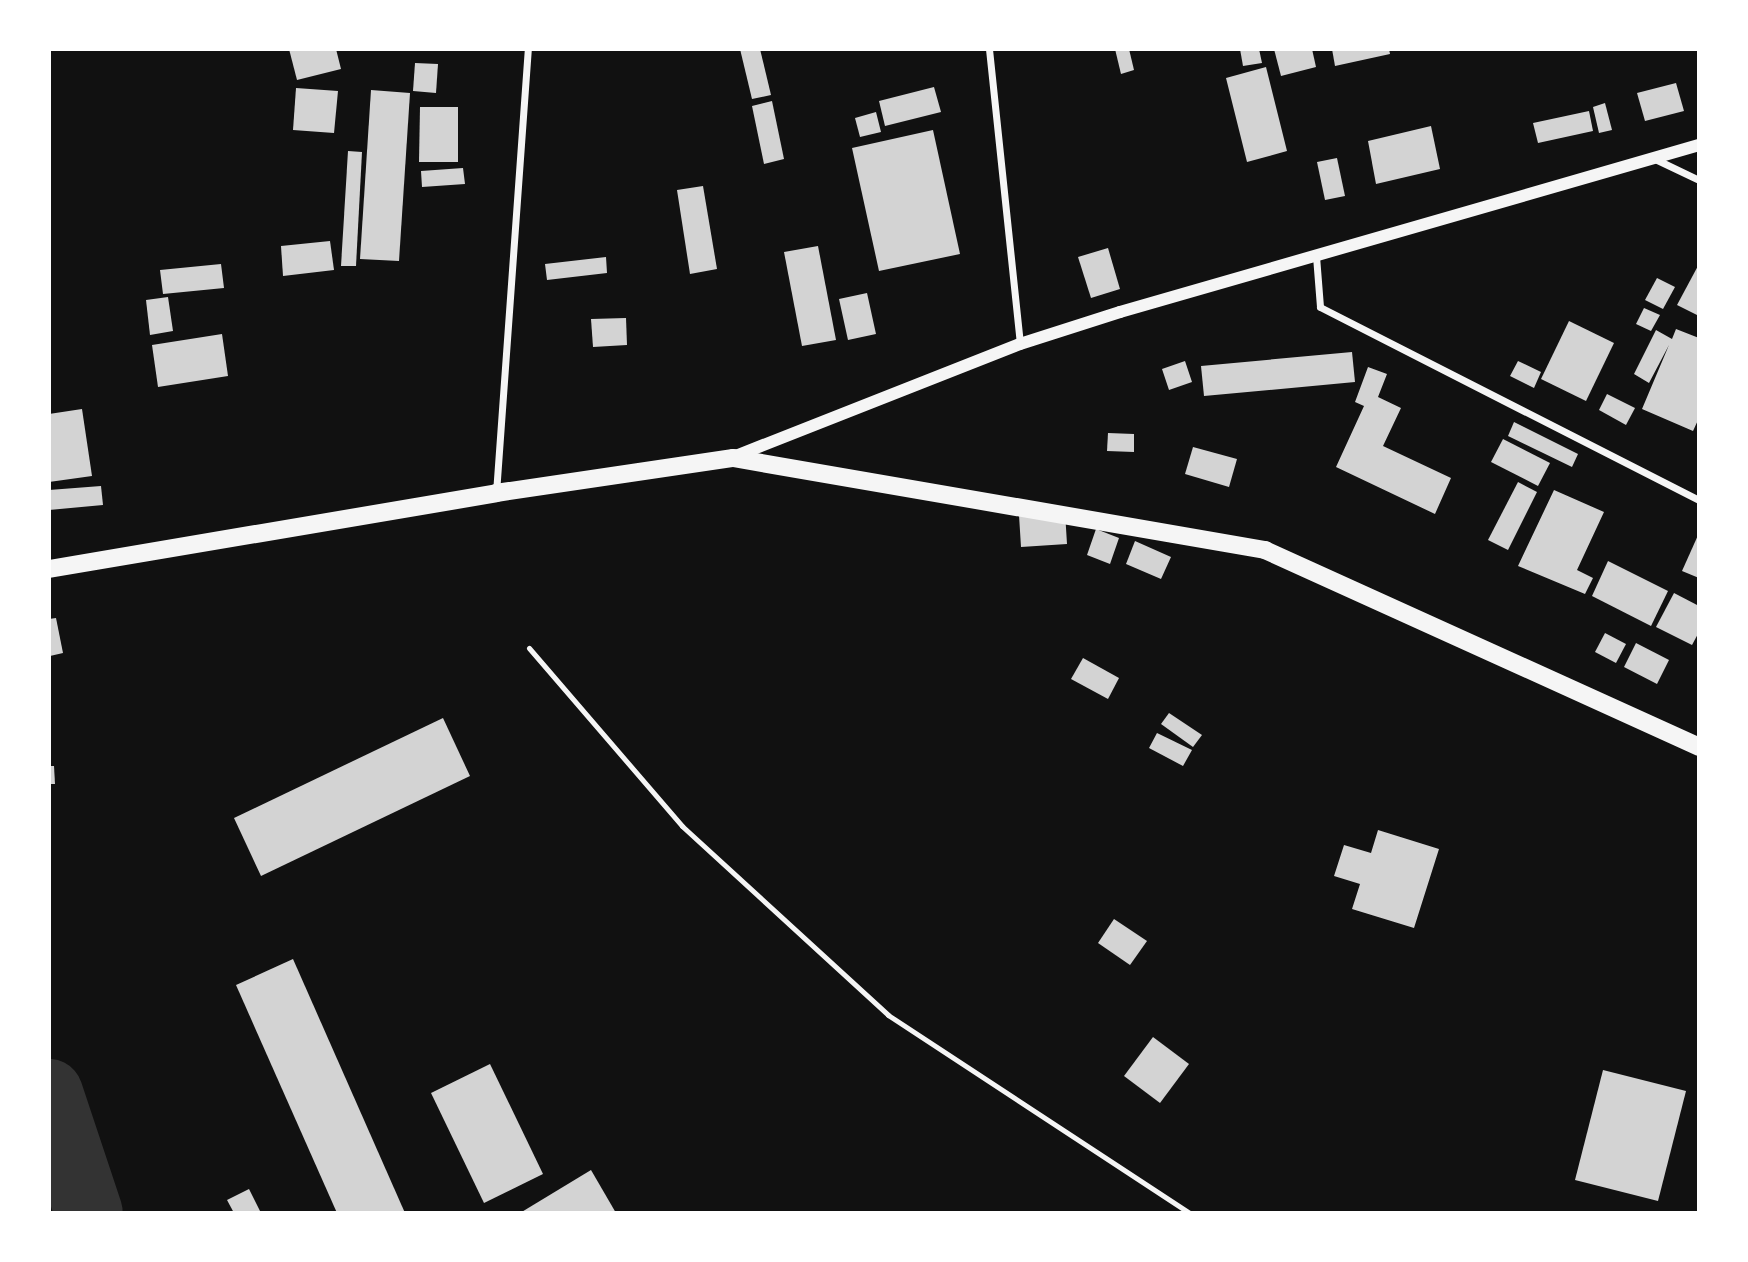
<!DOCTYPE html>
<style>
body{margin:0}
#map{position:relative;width:1748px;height:1262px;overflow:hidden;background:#111;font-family:"Libre Baskerville",serif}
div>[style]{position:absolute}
.river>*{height:68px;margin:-34px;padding:0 34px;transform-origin:34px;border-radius:34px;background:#333}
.building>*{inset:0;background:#d3d3d3}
.service>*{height:5px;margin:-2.5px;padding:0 2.5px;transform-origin:2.5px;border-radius:2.5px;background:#f5f5f5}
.minor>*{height:7px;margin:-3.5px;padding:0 3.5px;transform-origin:3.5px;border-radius:3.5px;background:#f5f5f5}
.tertiary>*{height:12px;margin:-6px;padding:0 6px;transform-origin:6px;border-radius:6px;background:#f5f5f5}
.primary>*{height:18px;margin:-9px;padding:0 9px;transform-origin:9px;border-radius:9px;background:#f5f5f5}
span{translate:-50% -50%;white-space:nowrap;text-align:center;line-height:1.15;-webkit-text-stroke:5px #fff;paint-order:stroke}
.frame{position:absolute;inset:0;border:51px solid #fff;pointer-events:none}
</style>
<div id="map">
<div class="river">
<i style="left:49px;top:1093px;width:126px;rotate:71.6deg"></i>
</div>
<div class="building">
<i style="clip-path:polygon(289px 49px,336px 49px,341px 69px,297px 80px)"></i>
<i style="clip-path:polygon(740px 49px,760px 49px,771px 95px,752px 99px)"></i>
<i style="clip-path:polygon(1115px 49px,1129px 49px,1134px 70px,1121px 74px)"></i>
<i style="clip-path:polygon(1240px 49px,1259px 49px,1262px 63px,1243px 66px)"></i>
<i style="clip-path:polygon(1274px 49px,1312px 49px,1316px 67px,1281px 76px)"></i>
<i style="clip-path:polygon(1332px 49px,1389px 49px,1390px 54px,1335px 66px)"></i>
<i style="clip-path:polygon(415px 63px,438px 64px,436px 93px,413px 91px)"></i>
<i style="clip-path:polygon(1266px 67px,1287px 151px,1247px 162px,1226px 78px)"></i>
<i style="clip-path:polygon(1676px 83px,1684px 111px,1645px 121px,1637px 93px)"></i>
<i style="clip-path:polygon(934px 87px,941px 112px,885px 126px,879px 101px)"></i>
<i style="clip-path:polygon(296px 88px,338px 91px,334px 133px,293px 130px)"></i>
<i style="clip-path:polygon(371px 90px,410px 93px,399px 261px,360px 259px)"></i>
<i style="clip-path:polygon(772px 101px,784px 159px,764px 164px,752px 106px)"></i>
<i style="clip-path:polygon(1605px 103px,1612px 130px,1599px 133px,1593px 107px)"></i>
<i style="clip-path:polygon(420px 107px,458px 107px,458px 162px,419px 162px)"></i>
<i style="clip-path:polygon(1589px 111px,1593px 131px,1538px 143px,1533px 123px)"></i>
<i style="clip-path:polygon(876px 112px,881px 132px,860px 137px,855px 118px)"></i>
<i style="clip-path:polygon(1431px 126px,1440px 169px,1376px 184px,1368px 141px)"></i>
<i style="clip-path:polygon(933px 130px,960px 254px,879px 271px,852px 148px)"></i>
<i style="clip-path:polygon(348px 151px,362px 152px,356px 266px,341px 266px)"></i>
<i style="clip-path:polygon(1337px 158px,1345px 196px,1325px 200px,1317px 162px)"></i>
<i style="clip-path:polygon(463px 168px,465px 184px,422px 187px,421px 171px)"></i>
<i style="clip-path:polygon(703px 186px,717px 269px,690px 274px,677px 190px)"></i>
<i style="clip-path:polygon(330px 241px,334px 270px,283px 276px,281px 246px)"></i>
<i style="clip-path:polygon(818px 246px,836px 340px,802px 346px,784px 252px)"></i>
<i style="clip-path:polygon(1108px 248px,1120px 289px,1091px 298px,1078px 257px)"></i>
<i style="clip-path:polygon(606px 257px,607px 273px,547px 280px,545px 264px)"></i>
<i style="clip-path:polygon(221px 264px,224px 288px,163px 294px,160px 270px)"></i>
<i style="clip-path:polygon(1699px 264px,1699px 316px,1677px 305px)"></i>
<i style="clip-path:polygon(1657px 278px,1675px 287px,1663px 309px,1645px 300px)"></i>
<i style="clip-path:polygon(867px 293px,876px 334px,848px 340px,839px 299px)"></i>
<i style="clip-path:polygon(168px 297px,173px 331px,150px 335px,146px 300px)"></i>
<i style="clip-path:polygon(1644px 308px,1660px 315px,1651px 331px,1636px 324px)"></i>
<i style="clip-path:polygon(626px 318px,627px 345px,593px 347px,591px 319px)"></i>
<i style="clip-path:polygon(1569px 321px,1614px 343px,1586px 401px,1541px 379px)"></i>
<i style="clip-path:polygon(1676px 329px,1699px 338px,1699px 418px,1693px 431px,1642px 409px,1669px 345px,1649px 383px,1634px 374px,1656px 330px,1672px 339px)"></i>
<i style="clip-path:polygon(222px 334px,228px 376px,158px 387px,152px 345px)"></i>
<i style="clip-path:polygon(1352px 352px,1355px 382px,1204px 396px,1201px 366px)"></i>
<i style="clip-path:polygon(1185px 361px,1192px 382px,1169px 390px,1162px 369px)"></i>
<i style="clip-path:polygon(1518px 361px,1541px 372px,1534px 388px,1510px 376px)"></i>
<i style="clip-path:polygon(1368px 367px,1387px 374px,1378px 397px,1401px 408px,1383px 446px,1451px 478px,1435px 514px,1336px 467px,1364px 406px,1355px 402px)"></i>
<i style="clip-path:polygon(1607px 394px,1635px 408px,1626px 425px,1599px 410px)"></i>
<i style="clip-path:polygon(82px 409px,92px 476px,49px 482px,49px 414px)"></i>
<i style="clip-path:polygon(1514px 422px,1578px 454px,1572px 467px,1508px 436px)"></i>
<i style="clip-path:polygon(1108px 433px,1134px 434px,1134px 452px,1107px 451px)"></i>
<i style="clip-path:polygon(1503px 439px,1550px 463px,1538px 486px,1491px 462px)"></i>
<i style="clip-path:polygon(1193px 447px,1237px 459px,1229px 487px,1185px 474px)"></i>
<i style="clip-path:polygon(1518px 482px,1537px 492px,1508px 550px,1488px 540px)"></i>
<i style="clip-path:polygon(101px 486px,103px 505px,49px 510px,49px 490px)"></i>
<i style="clip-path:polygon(1554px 490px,1604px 512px,1577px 570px,1593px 578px,1585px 594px,1518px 566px)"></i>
<i style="clip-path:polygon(1065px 512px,1067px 544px,1021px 547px,1019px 515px)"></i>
<i style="clip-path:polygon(1096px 529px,1119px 538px,1110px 564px,1087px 555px)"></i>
<i style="clip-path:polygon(1699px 533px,1699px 578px,1682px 571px)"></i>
<i style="clip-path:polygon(1135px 541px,1171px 557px,1161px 579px,1126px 564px)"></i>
<i style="clip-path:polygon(1608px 561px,1668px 591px,1651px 626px,1592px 596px)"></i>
<i style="clip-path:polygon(1674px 593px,1699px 606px,1699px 632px,1692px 645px,1656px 627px)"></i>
<i style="clip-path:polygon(56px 618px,63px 653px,50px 656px,49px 619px)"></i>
<i style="clip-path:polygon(1605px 633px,1626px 644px,1616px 663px,1595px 652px)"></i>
<i style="clip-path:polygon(1636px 643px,1669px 660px,1657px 684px,1624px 667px)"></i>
<i style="clip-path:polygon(1083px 658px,1119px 678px,1108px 699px,1071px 679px)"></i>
<i style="clip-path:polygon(1169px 713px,1202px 735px,1193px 747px,1161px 724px)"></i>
<i style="clip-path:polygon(443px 718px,470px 776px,261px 876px,234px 818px)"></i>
<i style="clip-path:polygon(1157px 733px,1192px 750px,1183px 766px,1149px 748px)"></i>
<i style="clip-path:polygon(49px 766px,54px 766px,55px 784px,49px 784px)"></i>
<i style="clip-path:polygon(1378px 830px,1439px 849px,1414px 928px,1352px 909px,1360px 884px,1334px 876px,1344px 845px,1371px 853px)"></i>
<i style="clip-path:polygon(1114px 919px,1147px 941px,1130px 965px,1098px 943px)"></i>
<i style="clip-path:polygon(293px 959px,405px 1213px,337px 1213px,236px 985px)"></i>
<i style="clip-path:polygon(1153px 1037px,1189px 1064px,1160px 1103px,1124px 1076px)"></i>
<i style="clip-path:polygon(490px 1064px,543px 1174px,484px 1203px,431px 1093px)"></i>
<i style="clip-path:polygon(1603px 1070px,1686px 1091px,1658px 1201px,1575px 1180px)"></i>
<i style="clip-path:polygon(591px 1170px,616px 1213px,520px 1213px)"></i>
<i style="clip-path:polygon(249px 1189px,261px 1213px,234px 1213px,227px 1200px)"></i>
</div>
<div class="service">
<i style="left:529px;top:648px;width:235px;rotate:49.3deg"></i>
<i style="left:682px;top:826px;width:280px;rotate:42.5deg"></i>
<i style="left:888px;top:1015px;width:361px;rotate:33.3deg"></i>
</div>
<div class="minor">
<i style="left:989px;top:49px;width:297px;rotate:84deg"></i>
<i style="left:1655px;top:159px;width:49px;rotate:25.5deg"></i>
<i style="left:1316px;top:256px;width:51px;rotate:85.5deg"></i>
<i style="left:1320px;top:307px;width:425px;rotate:27deg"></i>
<i style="left:496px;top:493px;width:445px;rotate:-85.9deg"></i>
</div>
<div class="tertiary">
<i style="left:733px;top:457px;width:308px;rotate:-21.5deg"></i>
<i style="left:1020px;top:344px;width:105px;rotate:-17.7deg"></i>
<i style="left:1120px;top:312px;width:603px;rotate:-16.09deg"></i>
</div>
<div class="primary">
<i style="left:49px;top:569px;width:453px;rotate:-9.6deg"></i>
<i style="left:496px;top:493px;width:240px;rotate:-8.4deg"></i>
<i style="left:733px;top:458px;width:540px;rotate:9.81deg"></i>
<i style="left:1265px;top:550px;width:477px;rotate:24.4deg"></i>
</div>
<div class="frame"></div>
</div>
